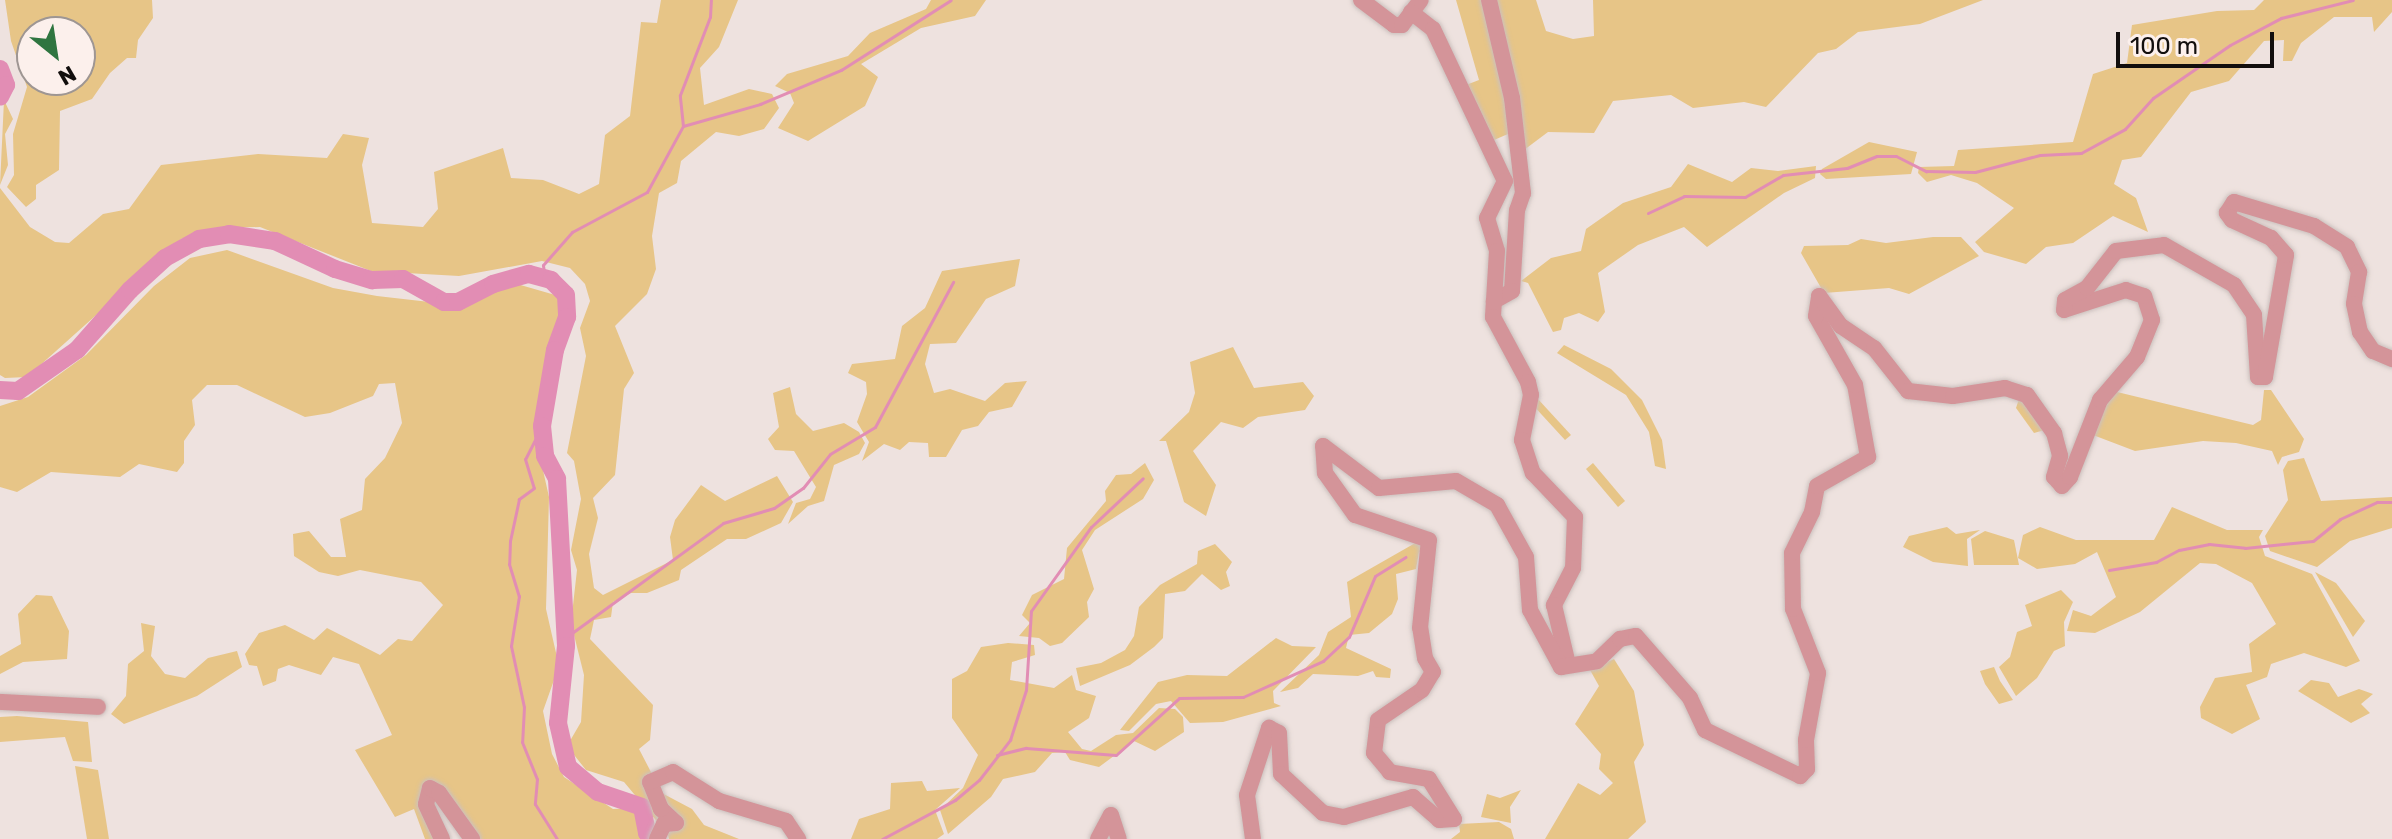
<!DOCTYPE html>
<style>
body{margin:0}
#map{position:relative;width:2392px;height:839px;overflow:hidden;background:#eee2df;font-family:Rubik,sans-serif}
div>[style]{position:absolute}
.green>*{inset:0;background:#e7c587}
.stream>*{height:3px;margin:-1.5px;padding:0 1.5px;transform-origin:1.5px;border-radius:1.5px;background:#e28db4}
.river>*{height:18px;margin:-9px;padding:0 9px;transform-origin:9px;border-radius:9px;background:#e28db4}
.roads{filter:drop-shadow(0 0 2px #cbc0bd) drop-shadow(0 0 2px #cbc0bd)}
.minor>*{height:16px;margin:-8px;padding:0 8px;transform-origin:8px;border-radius:8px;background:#d49499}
span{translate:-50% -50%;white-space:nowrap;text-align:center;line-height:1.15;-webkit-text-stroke:6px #fcf0ec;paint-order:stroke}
.north{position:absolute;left:16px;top:16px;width:80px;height:80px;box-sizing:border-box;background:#fcf0ec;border:2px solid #9e9693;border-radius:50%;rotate:150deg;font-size:22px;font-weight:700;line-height:32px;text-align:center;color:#120e0d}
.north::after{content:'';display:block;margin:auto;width:28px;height:36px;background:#2f7540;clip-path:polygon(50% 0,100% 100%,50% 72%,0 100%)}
.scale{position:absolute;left:2116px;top:32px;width:158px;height:36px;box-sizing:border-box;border:4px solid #120e0d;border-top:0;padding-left:10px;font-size:24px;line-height:28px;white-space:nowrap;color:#120e0d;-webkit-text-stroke:6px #fcf0ec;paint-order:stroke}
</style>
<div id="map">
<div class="green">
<i style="clip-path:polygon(evenodd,5px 0,152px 0,153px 18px,138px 40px,136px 58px,127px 58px,110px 73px,92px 99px,60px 111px,59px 170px,36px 185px,36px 199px,26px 207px,7px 187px,14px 175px,13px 134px,27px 87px,11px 41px,5px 0,80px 32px,80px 80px,32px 80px,32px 32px,80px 32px)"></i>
<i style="clip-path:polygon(661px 0,738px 0,719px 47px,700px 68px,704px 105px,749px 89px,772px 94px,779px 108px,764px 129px,739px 136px,716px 132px,681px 161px,677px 183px,659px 193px,652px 236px,656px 269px,647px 294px,615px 326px,634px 373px,624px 389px,615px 475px,593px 498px,598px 518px,589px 554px,594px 588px,603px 595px,673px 560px,670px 537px,675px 520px,701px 485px,725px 501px,777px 476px,793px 502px,781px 523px,746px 539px,727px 539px,681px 570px,679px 580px,647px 593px,631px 593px,613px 602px,611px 617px,594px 620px,590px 639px,653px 705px,650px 740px,639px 749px,652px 774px,660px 825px,624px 782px,586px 770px,567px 746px,581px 722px,584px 675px,571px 623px,577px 570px,571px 550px,581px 499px,574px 461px,567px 453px,586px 356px,580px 328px,590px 301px,585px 284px,570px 268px,542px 261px,459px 276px,371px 271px,260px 227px,213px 228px,181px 239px,27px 377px,5px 378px,0 375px,0 188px,30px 227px,55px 242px,69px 243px,103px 214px,129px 209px,161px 165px,258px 154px,327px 158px,343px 134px,369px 138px,362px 165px,372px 223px,423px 227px,438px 209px,434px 172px,503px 148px,511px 178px,543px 180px,579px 194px,599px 184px,605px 135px,630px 116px,641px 22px,657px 23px)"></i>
<i style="clip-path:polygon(931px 0,986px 0,975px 16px,921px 28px,861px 64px,878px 77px,865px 106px,808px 141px,778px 128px,794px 103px,790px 93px,775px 86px,787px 74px,848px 56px,870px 33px,926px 9px)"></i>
<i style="clip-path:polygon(1456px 0,1485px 0,1515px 131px,1494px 140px,1466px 85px,1479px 80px)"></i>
<i style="clip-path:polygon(1492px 0,1536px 0,1546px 31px,1573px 39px,1594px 36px,1593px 0,1983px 0,1920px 24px,1858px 32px,1836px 49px,1818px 53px,1766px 107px,1744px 102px,1693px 108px,1671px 95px,1613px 101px,1594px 133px,1548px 132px,1524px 150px)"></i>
<i style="clip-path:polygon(2264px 0,2392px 0,2392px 12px,2374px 32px,2372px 17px,2334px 17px,2301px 43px,2292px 61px,2283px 61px,2284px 40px,2264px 41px,2229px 81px,2191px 92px,2141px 157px,2122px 160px,2114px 184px,2136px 198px,2148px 232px,2113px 216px,2073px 243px,2046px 247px,2026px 264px,1984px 252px,1975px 242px,2014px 208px,1977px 183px,1951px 175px,1927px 182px,1918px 173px,1919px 167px,1954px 166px,1958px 150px,2073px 142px,2093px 74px,2127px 63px,2132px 25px,2217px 11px,2254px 10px)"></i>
<i style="clip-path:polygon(4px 100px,13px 119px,5px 134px,8px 165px,0 185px)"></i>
<i style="clip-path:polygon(1869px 142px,1917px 152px,1911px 174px,1826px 179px,1820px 174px,1822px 169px)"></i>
<i style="clip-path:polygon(1688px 164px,1732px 182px,1751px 168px,1778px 171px,1816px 166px,1815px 178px,1784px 193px,1707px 247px,1684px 227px,1638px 245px,1598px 273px,1605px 312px,1598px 322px,1579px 313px,1564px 318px,1561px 330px,1553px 332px,1528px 283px,1521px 281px,1551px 258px,1581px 251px,1586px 229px,1623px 203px,1671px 187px)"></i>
<i style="clip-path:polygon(1933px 237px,1961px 237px,1979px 256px,1909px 294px,1889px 288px,1824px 293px,1801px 253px,1804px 246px,1848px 245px,1861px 239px,1886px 243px)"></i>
<i style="clip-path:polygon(227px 250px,333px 288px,377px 296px,447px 304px,517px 284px,569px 299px,538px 448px,549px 497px,546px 609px,559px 666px,543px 711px,552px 754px,564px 777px,613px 809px,636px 808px,650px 839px,476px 839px,429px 784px,436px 839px,425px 839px,414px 809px,395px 817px,355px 750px,392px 735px,359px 664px,333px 657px,321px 675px,289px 665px,278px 669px,276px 681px,263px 686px,257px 666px,249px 665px,245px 654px,259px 633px,285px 625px,314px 640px,327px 628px,380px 655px,398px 639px,412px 641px,443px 605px,421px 582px,360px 570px,338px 576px,319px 572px,294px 556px,293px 534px,309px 531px,331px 557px,346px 557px,340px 519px,362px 510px,365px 479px,385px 458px,402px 423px,395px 383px,379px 384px,373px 396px,330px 413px,305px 417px,237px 385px,207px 385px,192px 400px,195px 425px,184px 441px,184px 463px,177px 472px,139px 464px,120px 477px,51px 472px,17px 492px,0 487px,0 406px,28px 397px,86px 355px,154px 286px,190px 258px)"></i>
<i style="clip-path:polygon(1020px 259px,1015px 286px,986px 299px,956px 343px,930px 344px,925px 364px,934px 393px,950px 389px,985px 401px,1005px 383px,1027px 381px,1012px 407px,989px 412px,978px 426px,962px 430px,946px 457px,929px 457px,928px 443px,909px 442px,900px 450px,884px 444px,862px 461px,869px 442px,857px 422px,867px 394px,866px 382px,848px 373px,852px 364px,895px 359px,902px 326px,925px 308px,942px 271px)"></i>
<i style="clip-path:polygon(1564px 345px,1611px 369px,1642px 400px,1662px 440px,1666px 469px,1655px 466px,1649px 432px,1626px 395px,1557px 353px)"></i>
<i style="clip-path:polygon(1233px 347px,1254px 388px,1303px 382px,1314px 396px,1305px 410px,1258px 417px,1243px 428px,1221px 422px,1193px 451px,1216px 485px,1206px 516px,1184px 502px,1166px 441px,1159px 441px,1189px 412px,1195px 393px,1190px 362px)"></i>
<i style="clip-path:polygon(790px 387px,796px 414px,813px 431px,844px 423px,859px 432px,865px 443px,859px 454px,834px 465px,824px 501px,808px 506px,788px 524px,796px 503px,810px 499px,816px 487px,794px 451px,775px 450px,768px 439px,779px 427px,773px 393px)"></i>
<i style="clip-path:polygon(2264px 390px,2271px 390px,2304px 439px,2299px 452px,2282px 457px,2278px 465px,2272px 451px,2236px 443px,2203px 441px,2135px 451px,2093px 435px,2113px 391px,2253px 425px,2261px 420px)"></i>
<i style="clip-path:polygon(2020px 396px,2048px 429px,2034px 433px,2016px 408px)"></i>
<i style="clip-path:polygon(1537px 398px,1571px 435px,1565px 440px,1531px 403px)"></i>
<i style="clip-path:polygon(2304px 458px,2321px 501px,2392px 497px,2392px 528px,2350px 541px,2317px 567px,2270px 551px,2265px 536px,2288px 500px,2283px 470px,2288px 461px)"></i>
<i style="clip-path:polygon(1145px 463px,1154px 480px,1143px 499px,1095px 530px,1082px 550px,1094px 589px,1087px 602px,1089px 617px,1062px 643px,1050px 646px,1039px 638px,1019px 636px,1030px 623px,1022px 615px,1032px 595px,1064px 579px,1067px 548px,1106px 501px,1105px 491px,1116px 475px,1131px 474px)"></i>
<i style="clip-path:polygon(1593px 463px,1625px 501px,1618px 507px,1586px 469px)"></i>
<i style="clip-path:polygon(2172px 507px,2227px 530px,2263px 530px,2259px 537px,2265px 556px,2312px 574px,2360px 661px,2346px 667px,2304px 653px,2271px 664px,2267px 677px,2246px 685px,2260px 719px,2232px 734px,2201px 718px,2200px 707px,2215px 678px,2252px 672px,2249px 644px,2276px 624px,2252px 583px,2216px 564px,2200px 563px,2140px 612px,2095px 633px,2067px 631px,2073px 610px,2091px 616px,2116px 597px,2097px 552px,2075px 564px,2037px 569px,2018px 558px,2023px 535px,2040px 527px,2076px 540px,2154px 540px)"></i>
<i style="clip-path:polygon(1947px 527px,1956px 534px,1980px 530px,1967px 539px,1968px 566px,1933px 562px,1903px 547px,1909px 536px)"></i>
<i style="clip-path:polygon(1985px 531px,2014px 540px,2019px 565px,1974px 565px,1971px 539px)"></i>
<i style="clip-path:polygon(1417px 542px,1425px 550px,1419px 552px,1416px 569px,1396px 574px,1398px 599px,1392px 614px,1369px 633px,1349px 635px,1346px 648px,1391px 669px,1390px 678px,1376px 677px,1373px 671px,1358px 676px,1313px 674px,1298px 688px,1280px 692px,1319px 655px,1328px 632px,1351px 617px,1347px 582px)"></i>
<i style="clip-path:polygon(1215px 544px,1232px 562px,1226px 572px,1230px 586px,1221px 590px,1202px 574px,1185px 591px,1165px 594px,1163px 638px,1154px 647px,1130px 665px,1080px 686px,1076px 668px,1101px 663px,1125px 650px,1134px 636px,1139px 607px,1160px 585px,1197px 564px,1198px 551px)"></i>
<i style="clip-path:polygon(2315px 572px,2336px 583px,2365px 621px,2353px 637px)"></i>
<i style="clip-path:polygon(2061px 590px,2073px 602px,2064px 622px,2065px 646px,2054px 651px,2037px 678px,2016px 696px,1999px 667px,2010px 657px,2017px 632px,2032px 626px,2025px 605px)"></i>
<i style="clip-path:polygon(36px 595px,52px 596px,69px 631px,67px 659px,23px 662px,0 674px,0 656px,21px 644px,18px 614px)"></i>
<i style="clip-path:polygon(141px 623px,155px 626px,151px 656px,165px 674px,185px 678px,208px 658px,237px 651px,242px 667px,197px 696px,124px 724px,111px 714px,126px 696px,128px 664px,144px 651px)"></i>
<i style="clip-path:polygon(1276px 638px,1292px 646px,1316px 647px,1273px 691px,1274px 703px,1281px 706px,1223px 722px,1190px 723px,1171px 701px,1156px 704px,1129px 731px,1120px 730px,1158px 682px,1187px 675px,1227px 676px)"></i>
<i style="clip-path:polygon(1008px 643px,1034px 645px,1035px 655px,1012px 662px,1010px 680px,1054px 688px,1072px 675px,1076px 690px,1096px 696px,1089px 718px,1068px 732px,1082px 749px,1091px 751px,1116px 735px,1133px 733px,1159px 708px,1175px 709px,1183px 717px,1184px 732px,1155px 751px,1134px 741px,1099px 767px,1070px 760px,1065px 752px,1052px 753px,1035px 772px,1003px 779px,991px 797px,948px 834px,940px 810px,963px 788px,978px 755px,952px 718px,952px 679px,967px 671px,981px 647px)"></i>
<i style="clip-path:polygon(1614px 659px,1634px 691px,1644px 745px,1634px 762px,1646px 822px,1628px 839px,1545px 839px,1578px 783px,1600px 795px,1613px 783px,1599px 769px,1601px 754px,1575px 724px,1599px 686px,1590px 670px)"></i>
<i style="clip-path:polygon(1994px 667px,2000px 681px,2013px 700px,1999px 704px,1985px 684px,1980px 671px)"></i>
<i style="clip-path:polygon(2311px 680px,2329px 683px,2338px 697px,2359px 689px,2373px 694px,2361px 704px,2370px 713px,2351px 723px,2298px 691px)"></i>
<i style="clip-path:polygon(17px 716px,88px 722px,92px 762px,73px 761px,65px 737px,0 742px,0 717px)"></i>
<i style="clip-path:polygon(75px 766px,98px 770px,109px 839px,87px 839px)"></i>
<i style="clip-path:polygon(922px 781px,927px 791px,960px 788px,935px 810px,944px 834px,937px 839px,851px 839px,859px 819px,890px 809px,891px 783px)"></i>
<i style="clip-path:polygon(656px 790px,692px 809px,704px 825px,739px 839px,669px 839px)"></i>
<i style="clip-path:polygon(1521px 790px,1510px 807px,1511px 823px,1481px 817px,1487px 794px,1500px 798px)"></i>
<i style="clip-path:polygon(1499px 822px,1511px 829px,1514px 839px,1451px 839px,1460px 832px,1459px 824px)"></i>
</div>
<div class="stream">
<i style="left:683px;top:126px;width:80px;rotate:-15.9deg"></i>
<i style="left:760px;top:104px;width:88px;rotate:-22.8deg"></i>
<i style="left:841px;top:70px;width:130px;rotate:-32.5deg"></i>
<i style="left:1648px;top:213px;width:40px;rotate:-25deg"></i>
<i style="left:1684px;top:196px;width:61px;rotate:0.9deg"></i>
<i style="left:1745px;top:197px;width:44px;rotate:-30.1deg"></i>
<i style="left:1783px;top:175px;width:64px;rotate:-6.2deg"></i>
<i style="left:1847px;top:168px;width:32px;rotate:-22deg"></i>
<i style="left:1877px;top:156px;width:19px"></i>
<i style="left:1896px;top:156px;width:34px;rotate:27deg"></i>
<i style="left:1926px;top:171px;width:49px;rotate:1.2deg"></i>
<i style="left:1975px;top:172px;width:67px;rotate:-14.7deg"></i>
<i style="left:2040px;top:155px;width:41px;rotate:-2.8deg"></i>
<i style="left:2081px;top:153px;width:50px;rotate:-28.6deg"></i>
<i style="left:2125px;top:129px;width:42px;rotate:-47.9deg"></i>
<i style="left:2153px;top:98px;width:93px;rotate:-34.5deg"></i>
<i style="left:2230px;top:45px;width:58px;rotate:-27.9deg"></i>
<i style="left:2281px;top:18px;width:74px;rotate:-14deg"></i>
<i style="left:545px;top:278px;width:13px;rotate:-99deg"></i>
<i style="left:543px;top:265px;width:44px;rotate:-48.7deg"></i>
<i style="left:572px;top:232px;width:85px;rotate:-28.1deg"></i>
<i style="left:647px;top:192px;width:75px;rotate:-61.4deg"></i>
<i style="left:683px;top:126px;width:31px;rotate:-96deg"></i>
<i style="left:680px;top:95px;width:84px;rotate:-69deg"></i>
<i style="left:710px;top:17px;width:17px;rotate:-87deg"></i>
<i style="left:542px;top:426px;width:37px;rotate:117deg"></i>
<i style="left:525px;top:459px;width:30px;rotate:73deg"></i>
<i style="left:534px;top:488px;width:19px;rotate:144deg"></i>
<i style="left:519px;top:499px;width:43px;rotate:102.1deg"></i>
<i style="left:510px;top:541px;width:23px;rotate:92deg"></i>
<i style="left:509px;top:564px;width:34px;rotate:73deg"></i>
<i style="left:519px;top:596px;width:51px;rotate:99.1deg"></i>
<i style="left:511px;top:646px;width:62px;rotate:78deg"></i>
<i style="left:524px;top:707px;width:35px;rotate:93deg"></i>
<i style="left:522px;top:742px;width:40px;rotate:68deg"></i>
<i style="left:537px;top:779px;width:25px;rotate:95deg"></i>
<i style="left:535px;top:804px;width:41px;rotate:57.8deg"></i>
<i style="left:2109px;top:570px;width:48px;rotate:-9.7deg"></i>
<i style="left:2156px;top:562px;width:26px;rotate:-28deg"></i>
<i style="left:2179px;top:550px;width:31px;rotate:-11deg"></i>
<i style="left:2209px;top:544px;width:36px;rotate:6deg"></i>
<i style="left:2245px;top:548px;width:68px;rotate:-5.9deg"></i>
<i style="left:2313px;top:541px;width:35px;rotate:-39deg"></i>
<i style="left:2340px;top:519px;width:41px;rotate:-24.7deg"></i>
<i style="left:2377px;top:502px;width:15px"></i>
<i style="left:565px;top:638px;width:195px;rotate:-36deg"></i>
<i style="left:723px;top:523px;width:53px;rotate:-16.4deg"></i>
<i style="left:774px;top:508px;width:35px;rotate:-35deg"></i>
<i style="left:803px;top:488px;width:43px;rotate:-51.5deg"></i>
<i style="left:830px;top:454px;width:52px;rotate:-31deg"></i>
<i style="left:875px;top:427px;width:165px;rotate:-61.7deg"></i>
<i style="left:997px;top:755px;width:30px;rotate:-14deg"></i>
<i style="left:1026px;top:748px;width:90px;rotate:4.4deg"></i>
<i style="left:1116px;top:755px;width:85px;rotate:-42.1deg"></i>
<i style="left:1179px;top:698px;width:64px;rotate:-0.9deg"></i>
<i style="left:1243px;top:697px;width:88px;rotate:-24.2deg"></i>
<i style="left:1323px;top:661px;width:35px;rotate:-43deg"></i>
<i style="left:1349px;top:637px;width:66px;rotate:-66.9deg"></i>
<i style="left:1375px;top:576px;width:36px;rotate:-32deg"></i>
<i style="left:882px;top:839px;width:83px;rotate:-28.1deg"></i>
<i style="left:955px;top:800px;width:31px;rotate:-40deg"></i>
<i style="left:979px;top:780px;width:51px;rotate:-52.2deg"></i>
<i style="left:1010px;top:740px;width:52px;rotate:-72.3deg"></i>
<i style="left:1026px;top:690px;width:79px;rotate:-86.4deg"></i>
<i style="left:1031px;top:611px;width:103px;rotate:-54.5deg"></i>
<i style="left:1091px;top:527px;width:71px;rotate:-43.3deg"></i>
</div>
<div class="river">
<i style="left:0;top:69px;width:17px;rotate:69deg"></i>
<i style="left:6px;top:85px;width:13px;rotate:117deg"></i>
<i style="left:0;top:390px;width:18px;rotate:3deg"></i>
<i style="left:18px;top:391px;width:72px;rotate:-34.8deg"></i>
<i style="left:77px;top:350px;width:80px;rotate:-48.5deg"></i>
<i style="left:130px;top:290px;width:47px;rotate:-42.4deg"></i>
<i style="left:165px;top:258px;width:39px;rotate:-29deg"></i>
<i style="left:199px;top:239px;width:30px;rotate:-9deg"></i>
<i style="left:229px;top:234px;width:47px;rotate:8.7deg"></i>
<i style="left:275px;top:241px;width:66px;rotate:25deg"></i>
<i style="left:335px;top:269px;width:39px;rotate:17deg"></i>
<i style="left:372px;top:280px;width:31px;rotate:-2deg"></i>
<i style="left:403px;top:279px;width:47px;rotate:29.3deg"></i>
<i style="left:444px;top:302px;width:14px"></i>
<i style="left:458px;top:302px;width:39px;rotate:-27deg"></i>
<i style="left:493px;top:284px;width:37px;rotate:-16deg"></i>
<i style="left:529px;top:274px;width:23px;rotate:15deg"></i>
<i style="left:551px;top:280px;width:21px;rotate:45deg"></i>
<i style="left:566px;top:295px;width:22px;rotate:87deg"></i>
<i style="left:567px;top:317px;width:35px;rotate:110deg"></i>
<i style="left:555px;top:350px;width:77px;rotate:99.7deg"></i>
<i style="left:542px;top:426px;width:30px;rotate:84deg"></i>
<i style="left:545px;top:456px;width:26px;rotate:62deg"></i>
<i style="left:557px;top:479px;width:167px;rotate:86.9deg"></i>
<i style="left:566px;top:646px;width:77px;rotate:95.9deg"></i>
<i style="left:558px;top:723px;width:45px;rotate:77.2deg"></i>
<i style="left:568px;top:767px;width:39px;rotate:40deg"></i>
<i style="left:598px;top:792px;width:46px;rotate:18.8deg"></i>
<i style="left:642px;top:807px;width:26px;rotate:79deg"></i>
<i style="left:647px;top:833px;width:10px;rotate:37deg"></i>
</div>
<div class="roads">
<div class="minor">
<i style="left:1361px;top:0;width:41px;rotate:37.1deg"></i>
<i style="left:1394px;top:25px;width:8px"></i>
<i style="left:1402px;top:25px;width:31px;rotate:-53deg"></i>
<i style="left:1489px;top:0;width:101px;rotate:76.8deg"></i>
<i style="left:1512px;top:98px;width:96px;rotate:83.4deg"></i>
<i style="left:1523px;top:193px;width:18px;rotate:109deg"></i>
<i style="left:1517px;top:210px;width:81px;rotate:93.5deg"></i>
<i style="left:1512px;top:291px;width:21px;rotate:151deg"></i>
<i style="left:1411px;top:12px;width:28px;rotate:38deg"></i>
<i style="left:1433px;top:29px;width:168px;rotate:64.7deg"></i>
<i style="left:1505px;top:181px;width:41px;rotate:115.9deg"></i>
<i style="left:1487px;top:218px;width:34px;rotate:73deg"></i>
<i style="left:1497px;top:251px;width:66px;rotate:93.5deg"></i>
<i style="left:1493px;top:317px;width:74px;rotate:61.7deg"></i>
<i style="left:1528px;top:382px;width:13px;rotate:77deg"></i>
<i style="left:1531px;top:395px;width:46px;rotate:101.3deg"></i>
<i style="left:1522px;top:440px;width:35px;rotate:72deg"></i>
<i style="left:1533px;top:473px;width:61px;rotate:46.3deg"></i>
<i style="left:1575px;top:517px;width:51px;rotate:92.2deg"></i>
<i style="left:1573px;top:568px;width:42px;rotate:117.2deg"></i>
<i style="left:1554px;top:605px;width:57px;rotate:76.7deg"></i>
<i style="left:0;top:702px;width:98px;rotate:2.9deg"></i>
<i style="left:442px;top:839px;width:38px;rotate:-115deg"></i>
<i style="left:426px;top:804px;width:16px;rotate:-76deg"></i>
<i style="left:430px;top:788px;width:10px;rotate:29deg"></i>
<i style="left:439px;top:793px;width:57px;rotate:54.3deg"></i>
<i style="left:657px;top:839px;width:17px;rotate:-65deg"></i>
<i style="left:664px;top:824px;width:12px;rotate:-5deg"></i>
<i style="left:676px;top:823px;width:21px;rotate:-137deg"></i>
<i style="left:661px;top:809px;width:29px;rotate:-112deg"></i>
<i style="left:650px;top:782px;width:25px;rotate:-23deg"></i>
<i style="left:673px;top:772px;width:54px;rotate:32.2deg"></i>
<i style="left:719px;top:801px;width:70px;rotate:16.6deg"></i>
<i style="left:786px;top:821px;width:22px;rotate:56deg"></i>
<i style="left:1098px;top:839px;width:27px;rotate:-62deg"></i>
<i style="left:1111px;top:815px;width:25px;rotate:72deg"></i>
<i style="left:1253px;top:839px;width:44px;rotate:-97.8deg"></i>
<i style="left:1247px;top:795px;width:71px;rotate:-71.8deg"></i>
<i style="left:1269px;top:728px;width:11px;rotate:27deg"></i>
<i style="left:1279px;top:733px;width:41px;rotate:87.2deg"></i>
<i style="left:1281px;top:774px;width:57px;rotate:42.9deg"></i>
<i style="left:1323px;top:813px;width:21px;rotate:11deg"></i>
<i style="left:1344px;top:817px;width:72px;rotate:-16.2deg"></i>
<i style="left:1413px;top:797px;width:35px;rotate:41deg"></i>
<i style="left:1439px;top:820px;width:15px;rotate:-4deg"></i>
<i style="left:1454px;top:819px;width:47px;rotate:-122deg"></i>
<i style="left:1429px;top:779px;width:40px;rotate:-170deg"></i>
<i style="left:1390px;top:772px;width:25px;rotate:-130deg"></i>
<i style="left:1374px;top:753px;width:33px;rotate:-83deg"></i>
<i style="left:1378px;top:720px;width:53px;rotate:-34.3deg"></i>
<i style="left:1422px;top:690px;width:21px;rotate:-59deg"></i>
<i style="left:1433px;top:672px;width:16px;rotate:-120deg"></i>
<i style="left:1425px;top:658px;width:30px;rotate:-99deg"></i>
<i style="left:1420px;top:628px;width:88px;rotate:-84.2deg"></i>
<i style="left:1429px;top:540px;width:78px;rotate:-161.3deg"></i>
<i style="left:1355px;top:515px;width:52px;rotate:-125.5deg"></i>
<i style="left:1325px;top:473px;width:27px;rotate:-94deg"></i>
<i style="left:1323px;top:446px;width:70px;rotate:36.9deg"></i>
<i style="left:1379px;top:488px;width:77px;rotate:-5.2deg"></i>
<i style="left:1456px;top:481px;width:48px;rotate:30.3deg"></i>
<i style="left:1497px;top:505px;width:60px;rotate:60.9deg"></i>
<i style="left:1526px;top:557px;width:53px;rotate:85.7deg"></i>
<i style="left:1530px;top:610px;width:65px;rotate:61.5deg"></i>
<i style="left:1561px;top:667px;width:36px;rotate:-9deg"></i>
<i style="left:1597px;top:661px;width:32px;rotate:-44deg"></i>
<i style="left:1620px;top:639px;width:16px;rotate:-11deg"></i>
<i style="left:1636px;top:636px;width:82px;rotate:48.9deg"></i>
<i style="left:1690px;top:698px;width:35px;rotate:65deg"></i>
<i style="left:1705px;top:730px;width:106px;rotate:25.8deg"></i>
<i style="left:1800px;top:776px;width:10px;rotate:-45deg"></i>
<i style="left:1807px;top:769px;width:29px;rotate:-92deg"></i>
<i style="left:1806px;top:740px;width:68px;rotate:-79.8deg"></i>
<i style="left:1818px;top:673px;width:69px;rotate:-111.3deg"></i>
<i style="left:1793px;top:609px;width:56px;rotate:-91deg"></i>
<i style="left:1792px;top:553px;width:46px;rotate:-64deg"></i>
<i style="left:1812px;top:512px;width:26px;rotate:-79deg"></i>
<i style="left:1817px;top:486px;width:59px;rotate:-29.6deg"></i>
<i style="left:1868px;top:457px;width:73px;rotate:-100.2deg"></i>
<i style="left:1855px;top:385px;width:79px;rotate:-119.5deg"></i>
<i style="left:1816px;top:316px;width:20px;rotate:-81deg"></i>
<i style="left:1819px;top:296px;width:37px;rotate:54deg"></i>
<i style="left:1841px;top:326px;width:40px;rotate:34deg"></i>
<i style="left:1874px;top:348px;width:55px;rotate:51.7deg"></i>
<i style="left:1908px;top:391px;width:45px;rotate:6.3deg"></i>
<i style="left:1953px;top:396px;width:53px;rotate:-8.7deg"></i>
<i style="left:2005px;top:388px;width:23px;rotate:18deg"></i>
<i style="left:2027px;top:395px;width:47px;rotate:54.6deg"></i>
<i style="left:2054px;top:433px;width:24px;rotate:75deg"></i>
<i style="left:2060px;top:456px;width:22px;rotate:106deg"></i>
<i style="left:2054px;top:477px;width:12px;rotate:48deg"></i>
<i style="left:2062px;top:486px;width:12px;rotate:-48deg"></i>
<i style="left:2070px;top:477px;width:83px;rotate:-68.7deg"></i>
<i style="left:2100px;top:400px;width:57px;rotate:-49.3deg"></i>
<i style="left:2137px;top:357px;width:40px;rotate:-68deg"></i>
<i style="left:2152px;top:320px;width:25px;rotate:-108deg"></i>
<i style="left:2144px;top:296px;width:19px;rotate:-162deg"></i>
<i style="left:2126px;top:290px;width:65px;rotate:162.1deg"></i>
<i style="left:2064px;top:310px;width:10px;rotate:-84deg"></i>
<i style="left:2065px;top:300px;width:25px;rotate:-29deg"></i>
<i style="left:2087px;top:288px;width:47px;rotate:-51.9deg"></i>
<i style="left:2116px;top:251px;width:48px;rotate:-7.1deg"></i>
<i style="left:2164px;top:245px;width:81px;rotate:29.7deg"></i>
<i style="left:2234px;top:285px;width:36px;rotate:56deg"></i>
<i style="left:2254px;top:315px;width:62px;rotate:86.3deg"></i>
<i style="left:2258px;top:377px;width:7px"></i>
<i style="left:2265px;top:377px;width:124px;rotate:-80.2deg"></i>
<i style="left:2286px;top:255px;width:23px;rotate:-131deg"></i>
<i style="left:2271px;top:238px;width:43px;rotate:-155.2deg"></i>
<i style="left:2232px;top:220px;width:9px;rotate:-126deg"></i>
<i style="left:2227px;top:213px;width:13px;rotate:-58deg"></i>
<i style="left:2234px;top:202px;width:84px;rotate:16.7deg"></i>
<i style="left:2314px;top:226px;width:39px;rotate:32deg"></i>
<i style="left:2347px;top:247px;width:28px;rotate:64deg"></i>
<i style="left:2359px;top:272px;width:32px;rotate:99deg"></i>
<i style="left:2354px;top:304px;width:29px;rotate:78deg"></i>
<i style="left:2360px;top:332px;width:23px;rotate:56deg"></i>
<i style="left:2373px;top:351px;width:21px;rotate:23deg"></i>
</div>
</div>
<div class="north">N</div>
<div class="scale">100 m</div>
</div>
